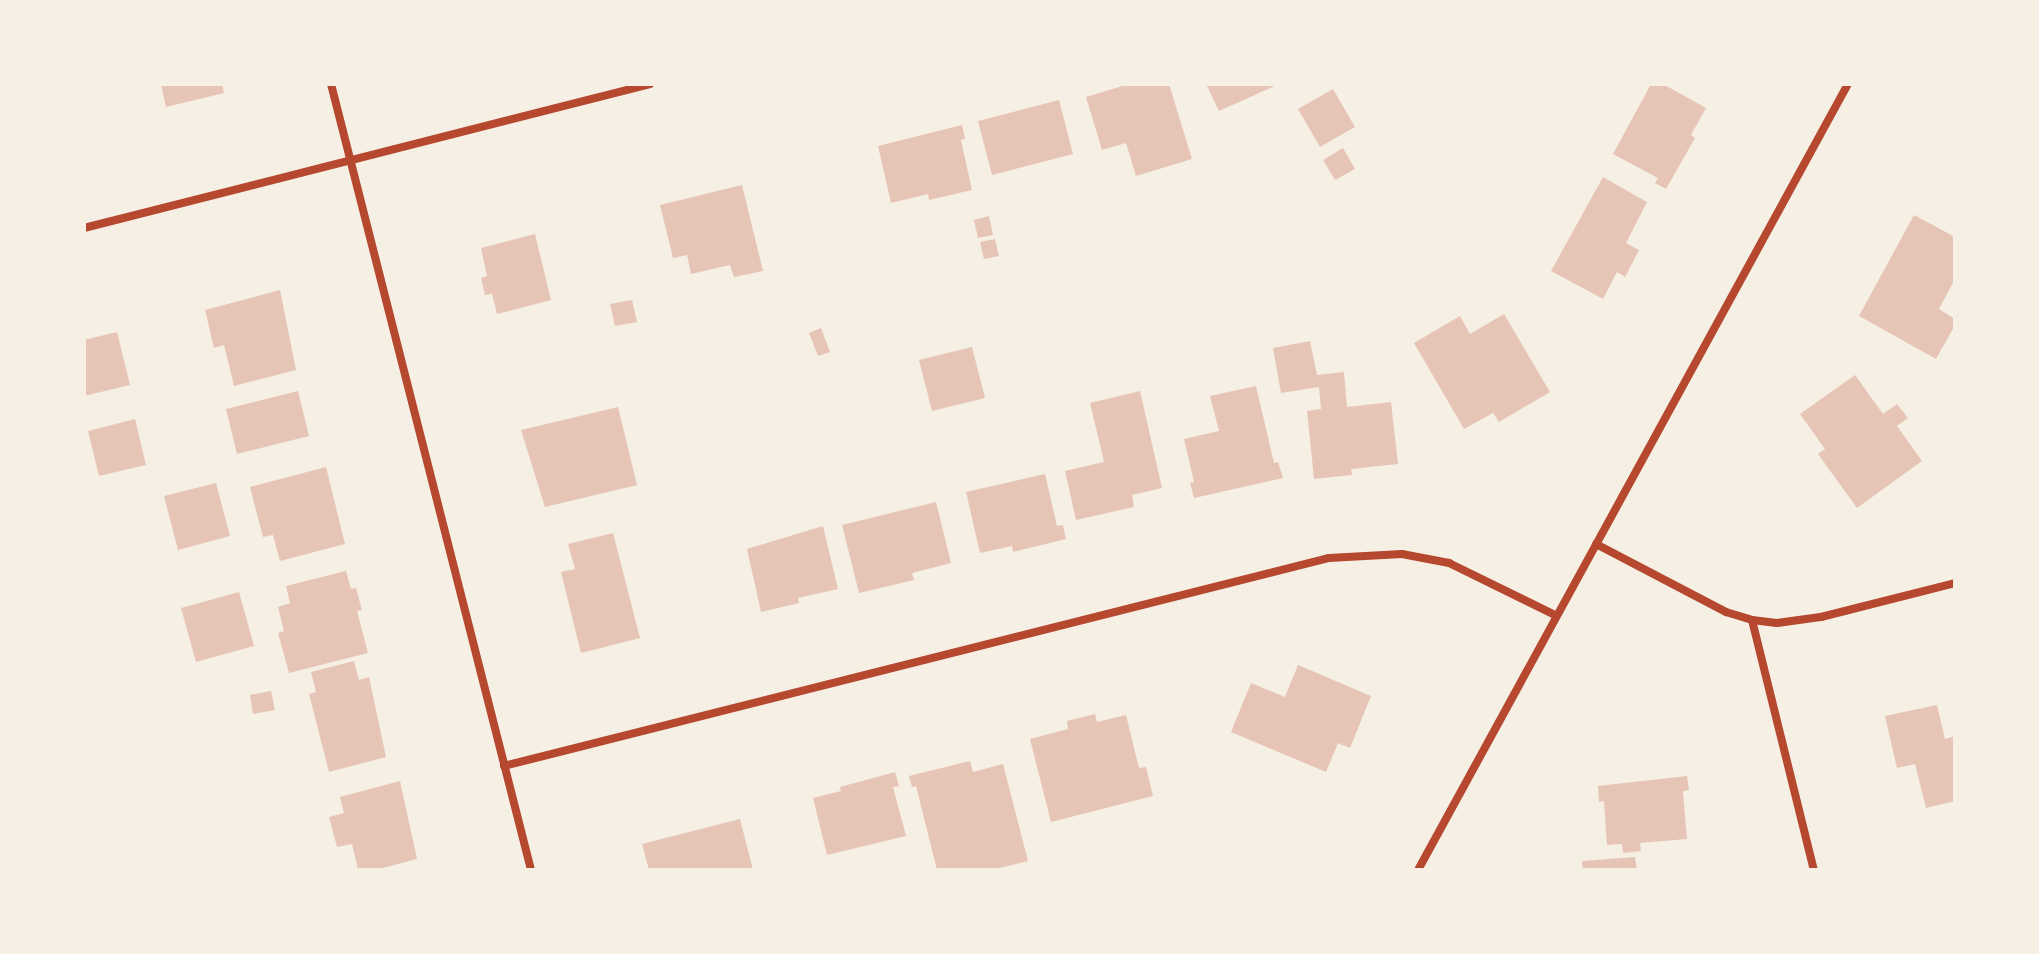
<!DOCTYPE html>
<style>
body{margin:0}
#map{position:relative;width:2039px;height:954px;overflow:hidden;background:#f6efe4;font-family:Montserrat,sans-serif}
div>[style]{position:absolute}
.building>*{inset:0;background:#e6c5b7}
.minor>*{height:8px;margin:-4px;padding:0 4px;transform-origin:4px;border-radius:4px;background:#b5482f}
span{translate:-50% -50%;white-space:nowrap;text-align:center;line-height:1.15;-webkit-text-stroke:6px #f6efe4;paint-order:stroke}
.frame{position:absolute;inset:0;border:86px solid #f6efe4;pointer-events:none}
</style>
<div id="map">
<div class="building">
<i style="clip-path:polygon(161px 84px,222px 84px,224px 93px,166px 107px)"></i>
<i style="clip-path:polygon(1129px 84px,1169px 84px,1192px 159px,1136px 176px,1126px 143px,1102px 150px,1086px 97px)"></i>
<i style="clip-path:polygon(1206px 84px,1279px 84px,1219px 111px)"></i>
<i style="clip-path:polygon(1651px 84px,1663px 84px,1706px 108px,1691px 135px,1695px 138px,1666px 189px,1655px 183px,1658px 178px,1613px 154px)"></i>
<i style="clip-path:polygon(1333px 89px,1355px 127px,1320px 147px,1298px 109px)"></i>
<i style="clip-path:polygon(1059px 100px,1073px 154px,992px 175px,978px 121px)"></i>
<i style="clip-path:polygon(962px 125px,965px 139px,961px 140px,972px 190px,929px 200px,928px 194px,891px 203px,878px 146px)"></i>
<i style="clip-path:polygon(1343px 148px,1355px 169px,1335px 180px,1323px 160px)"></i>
<i style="clip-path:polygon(1603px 177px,1647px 202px,1626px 243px,1639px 250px,1625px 277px,1617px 272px,1603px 299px,1551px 271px)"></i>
<i style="clip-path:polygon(742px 185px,763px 271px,734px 277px,730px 265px,691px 274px,687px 255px,673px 258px,660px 205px)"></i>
<i style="clip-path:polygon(1914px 215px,1955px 237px,1955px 279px,1939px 309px,1955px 319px,1955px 325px,1936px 359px,1859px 316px)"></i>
<i style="clip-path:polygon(989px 216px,993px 235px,978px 238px,974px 220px)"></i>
<i style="clip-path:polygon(535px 234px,551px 300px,497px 314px,492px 294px,485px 295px,481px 278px,487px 276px,481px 248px)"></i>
<i style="clip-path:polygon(995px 239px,999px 256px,984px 259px,980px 242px)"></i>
<i style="clip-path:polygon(280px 290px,296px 370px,234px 386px,224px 345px,214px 348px,205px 310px)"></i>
<i style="clip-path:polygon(632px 300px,637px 322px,615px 326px,610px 304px)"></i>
<i style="clip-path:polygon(1504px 314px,1550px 392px,1499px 422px,1493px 413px,1464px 429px,1414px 343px,1460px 316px,1470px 334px)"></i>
<i style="clip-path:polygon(821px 328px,830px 352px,818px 356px,809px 333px)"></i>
<i style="clip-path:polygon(117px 332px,130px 385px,84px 396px,84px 340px)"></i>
<i style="clip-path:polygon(1310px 341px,1317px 375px,1344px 372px,1347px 407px,1391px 402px,1398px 464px,1351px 469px,1352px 475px,1314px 479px,1307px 411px,1321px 409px,1319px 387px,1281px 393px,1273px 348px)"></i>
<i style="clip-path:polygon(972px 347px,985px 398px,932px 411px,919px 360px)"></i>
<i style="clip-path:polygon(1855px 375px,1883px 414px,1897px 404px,1908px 418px,1897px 426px,1922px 461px,1857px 508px,1818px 454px,1825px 449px,1800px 414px)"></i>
<i style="clip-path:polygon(1256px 386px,1274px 463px,1278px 462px,1283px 478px,1194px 498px,1190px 483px,1194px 482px,1184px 439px,1219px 431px,1210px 396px)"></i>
<i style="clip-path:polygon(298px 391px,309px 436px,237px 454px,226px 409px)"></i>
<i style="clip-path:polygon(1140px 391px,1162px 488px,1132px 495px,1134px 507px,1076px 520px,1065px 471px,1104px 462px,1090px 403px)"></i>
<i style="clip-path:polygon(618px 407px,637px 485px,545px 507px,521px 430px)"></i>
<i style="clip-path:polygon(135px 419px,146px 465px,99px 476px,88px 431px)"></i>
<i style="clip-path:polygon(326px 467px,345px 544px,280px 561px,273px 535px,263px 537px,250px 487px)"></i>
<i style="clip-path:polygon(1045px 474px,1057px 526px,1063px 525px,1066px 539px,1013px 552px,1012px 546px,980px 553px,966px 492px)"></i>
<i style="clip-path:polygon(216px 483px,230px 536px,178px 550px,164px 496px)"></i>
<i style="clip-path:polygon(936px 502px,951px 563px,912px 573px,914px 580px,859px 593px,842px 525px)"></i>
<i style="clip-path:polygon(823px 526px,838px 589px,798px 598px,799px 603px,761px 612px,747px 549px)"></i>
<i style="clip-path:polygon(613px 533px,640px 638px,581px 653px,561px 572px,575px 569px,568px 544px)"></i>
<i style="clip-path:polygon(346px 571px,351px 589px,356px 588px,362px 610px,357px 611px,368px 653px,289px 673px,278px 633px,284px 631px,278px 607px,290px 603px,286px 586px)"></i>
<i style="clip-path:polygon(239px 592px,254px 646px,196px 662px,181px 608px)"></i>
<i style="clip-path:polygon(354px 661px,359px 680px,369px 677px,386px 757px,329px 772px,309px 694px,316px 692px,311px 672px)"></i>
<i style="clip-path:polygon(1298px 665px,1371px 696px,1350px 748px,1338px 743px,1326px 772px,1231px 732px,1251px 683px,1285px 697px)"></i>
<i style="clip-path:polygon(271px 691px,275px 710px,253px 714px,250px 695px)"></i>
<i style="clip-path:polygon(1937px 705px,1945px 739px,1955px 736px,1955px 801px,1926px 808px,1915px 764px,1897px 768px,1885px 716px)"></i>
<i style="clip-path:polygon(1095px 714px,1097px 722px,1126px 715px,1139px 768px,1146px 767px,1153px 796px,1051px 822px,1030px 739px,1068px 729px,1067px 721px)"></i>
<i style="clip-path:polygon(970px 761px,973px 772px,1003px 764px,1028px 861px,991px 870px,978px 870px,977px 867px,974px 870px,937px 870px,916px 786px,912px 787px,909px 776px)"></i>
<i style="clip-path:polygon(895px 772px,899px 786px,893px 787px,906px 836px,827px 855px,813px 798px,841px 791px,840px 787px)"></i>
<i style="clip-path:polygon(1687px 776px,1689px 790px,1683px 791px,1687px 839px,1640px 843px,1641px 851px,1623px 853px,1622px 844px,1607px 845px,1604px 801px,1599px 802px,1598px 786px)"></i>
<i style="clip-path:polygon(400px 781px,417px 859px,375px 870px,358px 870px,352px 844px,337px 847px,329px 817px,344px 813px,340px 797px)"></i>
<i style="clip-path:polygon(740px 819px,753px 870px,649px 870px,642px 844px)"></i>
<i style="clip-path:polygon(1635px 857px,1637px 870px,1583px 870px,1582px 861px)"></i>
</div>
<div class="minor">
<i style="left:331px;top:84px;width:811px;rotate:75.72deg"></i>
<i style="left:84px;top:228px;width:584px;rotate:-14.27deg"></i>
<i style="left:1596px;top:544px;width:147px;rotate:27.6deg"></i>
<i style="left:1726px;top:612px;width:27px;rotate:17deg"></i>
<i style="left:1752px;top:620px;width:25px;rotate:7deg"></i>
<i style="left:1777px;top:623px;width:44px;rotate:-7.8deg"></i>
<i style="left:1821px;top:617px;width:138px;rotate:-14.2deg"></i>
<i style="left:1752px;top:620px;width:258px;rotate:76.1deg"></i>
<i style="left:504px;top:766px;width:851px;rotate:-14.15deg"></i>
<i style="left:1329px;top:558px;width:73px;rotate:-3.1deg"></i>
<i style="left:1402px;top:554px;width:48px;rotate:10.8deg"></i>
<i style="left:1449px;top:563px;width:120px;rotate:26.1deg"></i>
<i style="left:1418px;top:870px;width:896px;rotate:-61.32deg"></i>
</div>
<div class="frame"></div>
</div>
